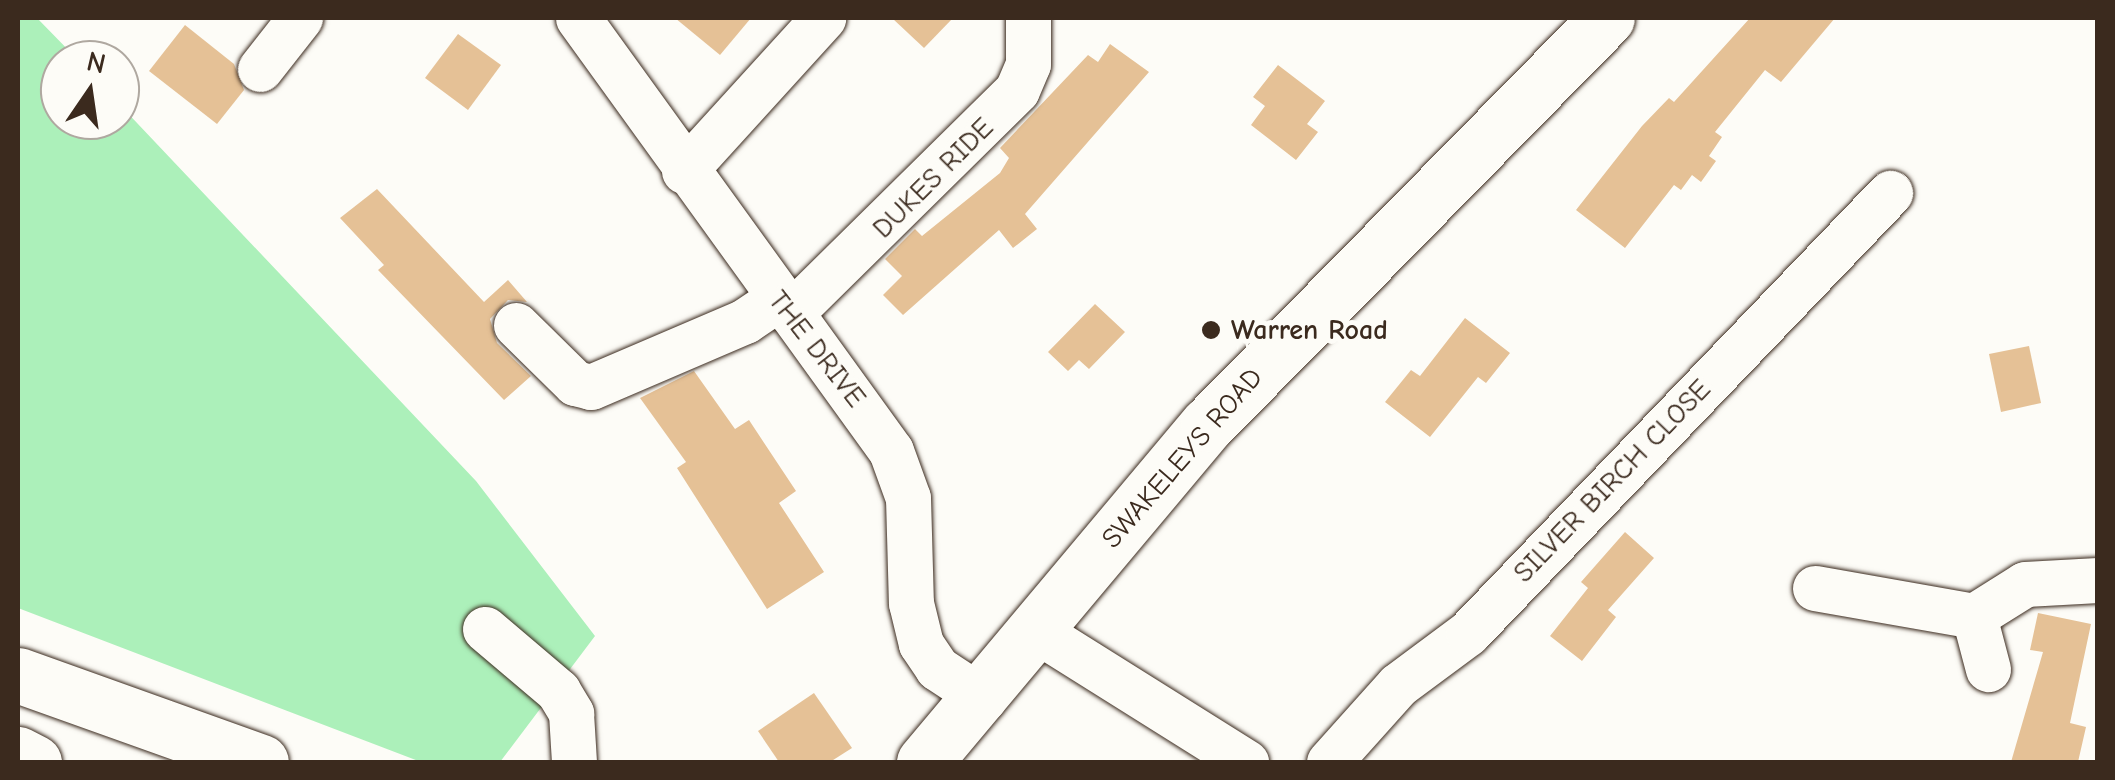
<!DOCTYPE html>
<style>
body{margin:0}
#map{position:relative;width:2115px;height:780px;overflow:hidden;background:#fdfcf7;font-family:"Comic Neue",sans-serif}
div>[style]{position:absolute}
.green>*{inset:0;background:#acf0ba}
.building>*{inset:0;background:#e5c196}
.roads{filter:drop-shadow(0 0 2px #3b2a1e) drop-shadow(0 0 2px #3b2a1e)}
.minor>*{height:45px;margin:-22.5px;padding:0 22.5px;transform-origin:22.5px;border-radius:22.5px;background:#fdfcf7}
.major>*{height:55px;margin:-27.5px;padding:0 27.5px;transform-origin:27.5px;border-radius:27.5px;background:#fdfcf7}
.highway>*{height:55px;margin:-27.5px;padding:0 27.5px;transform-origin:27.5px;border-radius:27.5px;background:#fdfcf7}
.dots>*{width:28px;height:28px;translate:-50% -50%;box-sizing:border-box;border:5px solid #fdfcf7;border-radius:50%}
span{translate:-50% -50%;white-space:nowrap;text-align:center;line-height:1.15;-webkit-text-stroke:10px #fdfcf7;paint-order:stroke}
.street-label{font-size:28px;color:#3b2a1e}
.poi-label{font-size:28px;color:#3b2a1e;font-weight:700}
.left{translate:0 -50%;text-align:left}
.frame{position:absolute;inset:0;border:20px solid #3b2a1e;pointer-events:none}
.north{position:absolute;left:40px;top:40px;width:100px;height:100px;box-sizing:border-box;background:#fdfcf7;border:2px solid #afa8a0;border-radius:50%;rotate:13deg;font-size:28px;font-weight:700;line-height:40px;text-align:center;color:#3b2a1e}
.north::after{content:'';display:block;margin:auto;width:35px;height:45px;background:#3b2a1e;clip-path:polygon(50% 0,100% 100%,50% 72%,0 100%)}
</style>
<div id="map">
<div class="green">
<i style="clip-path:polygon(18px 18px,37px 18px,78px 60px,60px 60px,60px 120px,120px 120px,120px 105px,476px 481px,595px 636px,500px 762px,421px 762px,18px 608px)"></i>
</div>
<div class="building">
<i style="clip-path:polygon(675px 18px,751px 18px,720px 55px)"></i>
<i style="clip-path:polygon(892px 18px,953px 18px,924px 48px)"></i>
<i style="clip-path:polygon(1750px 18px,1835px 18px,1781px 82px,1765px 70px,1715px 132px,1722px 137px,1709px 156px,1716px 161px,1701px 182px,1692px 175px,1681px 190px,1674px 185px,1625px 248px,1576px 210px,1642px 126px,1669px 98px,1674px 102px)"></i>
<i style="clip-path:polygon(185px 25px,234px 64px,244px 90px,217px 124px,149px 71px)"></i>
<i style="clip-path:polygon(458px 34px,501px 65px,468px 110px,425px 78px)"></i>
<i style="clip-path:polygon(1110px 44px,1149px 72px,1025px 214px,1037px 229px,1013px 248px,999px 230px,903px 315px,883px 295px,902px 276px,885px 259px,915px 229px,922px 236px,1000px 173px,1009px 158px,1000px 148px,1088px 55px,1098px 62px)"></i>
<i style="clip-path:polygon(1278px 65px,1325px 101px,1307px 124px,1318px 132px,1296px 160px,1251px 125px,1265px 106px,1253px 97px)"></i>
<i style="clip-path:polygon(377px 189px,484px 302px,508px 280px,527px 302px,508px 300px,490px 319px,497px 343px,531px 376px,504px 400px,378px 270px,384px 265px,340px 218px)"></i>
<i style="clip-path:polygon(1095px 304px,1125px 332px,1089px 369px,1079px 360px,1068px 371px,1048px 352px)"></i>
<i style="clip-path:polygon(1465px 318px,1510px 353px,1486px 383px,1478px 377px,1430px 437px,1385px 402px,1411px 370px,1420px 376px)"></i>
<i style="clip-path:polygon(2029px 346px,2041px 403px,2001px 412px,1989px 354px)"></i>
<i style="clip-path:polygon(694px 371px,735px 429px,749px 420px,796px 491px,779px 503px,824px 572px,767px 609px,677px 468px,686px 462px,640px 398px)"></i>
<i style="clip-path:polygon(1625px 532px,1654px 558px,1608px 610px,1616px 617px,1582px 661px,1550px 636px,1588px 588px,1581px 582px)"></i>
<i style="clip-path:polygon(2038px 613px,2091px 624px,2070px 723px,2086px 727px,2078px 762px,2011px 762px,2043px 652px,2030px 650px)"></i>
<i style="clip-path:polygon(814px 693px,852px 748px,830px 762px,779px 762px,758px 731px)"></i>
</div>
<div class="roads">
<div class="minor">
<i style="left:578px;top:18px;width:534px;rotate:54.14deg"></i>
<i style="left:891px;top:451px;width:50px;rotate:70.1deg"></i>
<i style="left:908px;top:498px;width:105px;rotate:88.4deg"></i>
<i style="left:911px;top:603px;width:42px;rotate:76.3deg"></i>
<i style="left:921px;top:644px;width:29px;rotate:56deg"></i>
<i style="left:937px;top:668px;width:56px;rotate:33.4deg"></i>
<i style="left:260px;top:69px;width:65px;rotate:-51.9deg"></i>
<i style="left:684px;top:171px;width:207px;rotate:-47.7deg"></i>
<i style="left:791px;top:313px;width:317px;rotate:-44.6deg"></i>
<i style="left:1017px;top:90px;width:28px;rotate:-67deg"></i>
<i style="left:1028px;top:64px;width:46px;rotate:-90deg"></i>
<i style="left:516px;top:325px;width:83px;rotate:44.5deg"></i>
<i style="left:575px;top:383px;width:16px;rotate:14deg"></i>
<i style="left:591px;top:387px;width:168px;rotate:-23.2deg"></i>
<i style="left:745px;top:321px;width:41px;rotate:-34.1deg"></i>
<i style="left:1815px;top:588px;width:161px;rotate:10deg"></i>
<i style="left:1974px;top:616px;width:55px;rotate:75.2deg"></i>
<i style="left:1974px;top:616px;width:60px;rotate:-32.1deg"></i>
<i style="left:2025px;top:584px;width:73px;rotate:-3.1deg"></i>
<i style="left:485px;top:629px;width:96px;rotate:40.3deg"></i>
<i style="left:558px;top:691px;width:26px;rotate:59deg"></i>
<i style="left:571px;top:713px;width:49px;rotate:86.5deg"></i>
<i style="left:1037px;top:631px;width:247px;rotate:32.1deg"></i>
<i style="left:1329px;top:762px;width:103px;rotate:-48.1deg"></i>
<i style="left:1398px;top:685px;width:87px;rotate:-36.6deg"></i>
<i style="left:1468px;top:633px;width:610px;rotate:-46.2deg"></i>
</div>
<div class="major">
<i style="left:924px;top:762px;width:441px;rotate:-50deg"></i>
<i style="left:1208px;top:424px;width:569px;rotate:-45.5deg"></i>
</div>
<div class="highway">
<i style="left:18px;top:675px;width:258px;rotate:19.7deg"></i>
<i style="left:18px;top:754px;width:18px;rotate:27deg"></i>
</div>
</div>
<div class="dots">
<i style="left:1211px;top:330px;background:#3b2a1e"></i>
</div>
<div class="street-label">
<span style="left:933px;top:178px;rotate:-45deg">DUKES RIDE</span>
<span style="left:817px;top:349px;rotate:52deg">THE DRIVE</span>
<span style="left:1182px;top:458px;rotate:-49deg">SWAKELEYS ROAD</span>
<span style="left:1612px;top:481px;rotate:-46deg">SILVER BIRCH CLOSE</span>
</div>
<div class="poi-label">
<span class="left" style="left:1231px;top:330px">Warren Road</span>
</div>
<div class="frame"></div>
<div class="north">N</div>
</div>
